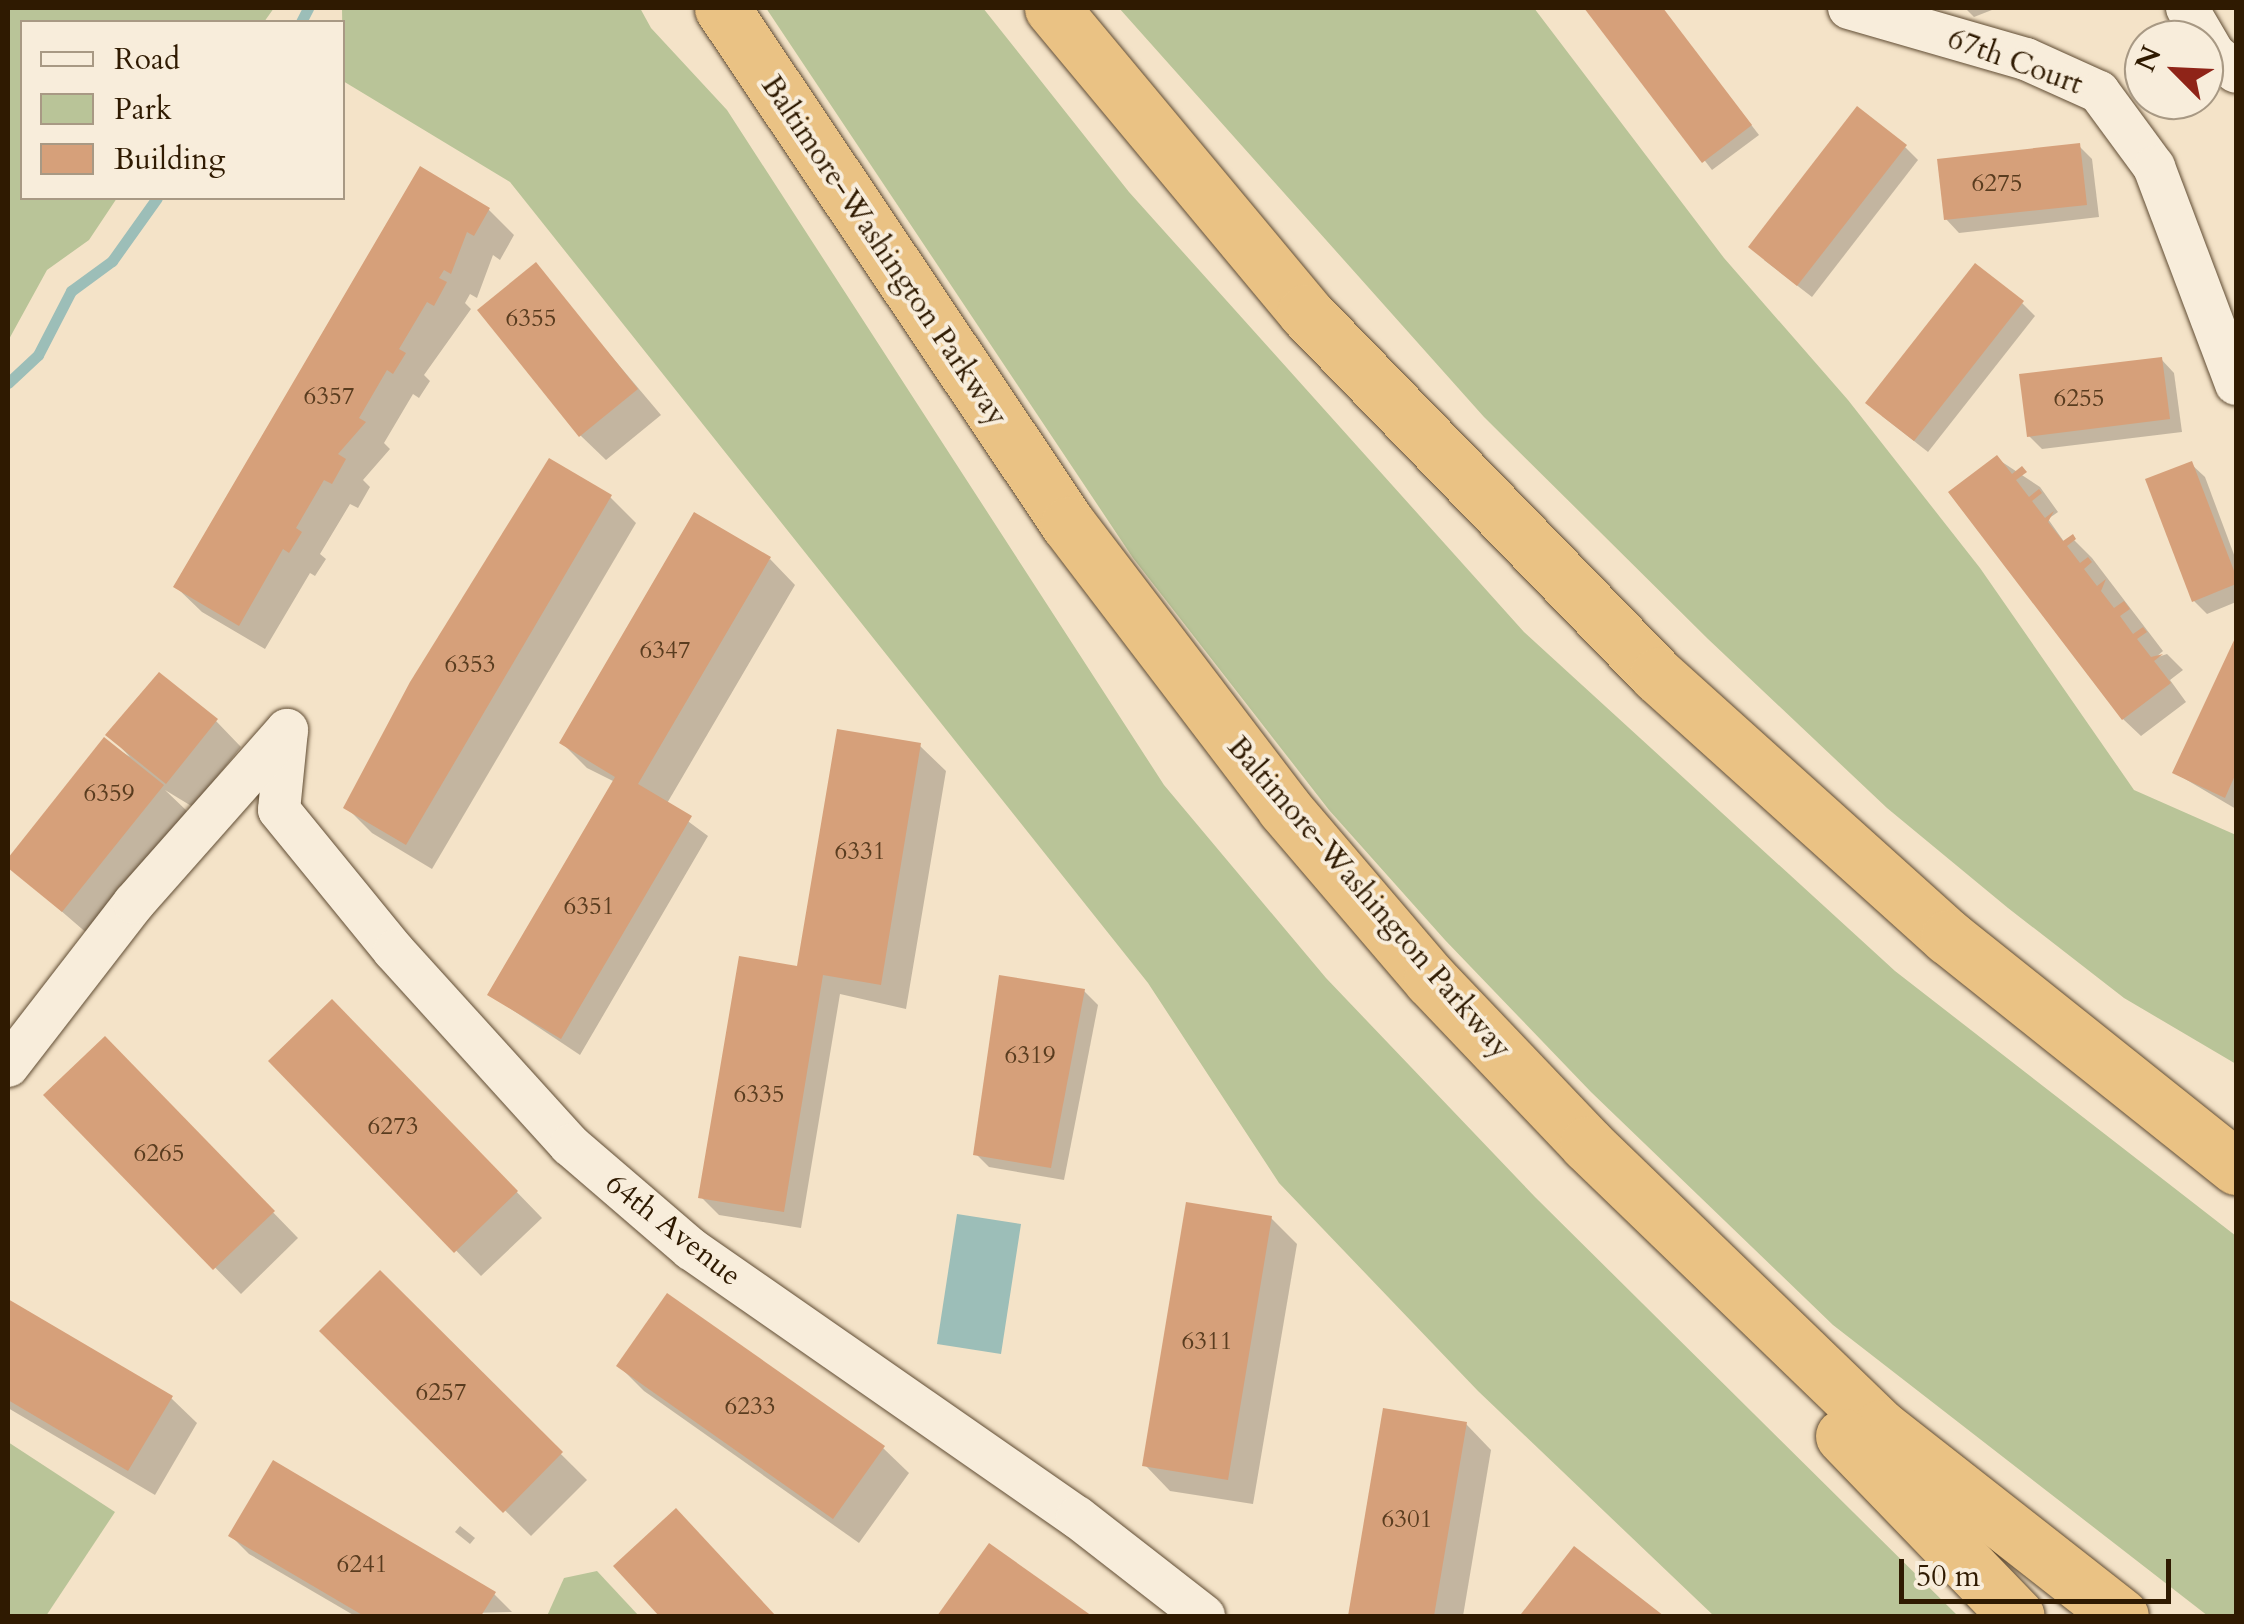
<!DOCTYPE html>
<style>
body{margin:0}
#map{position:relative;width:2244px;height:1624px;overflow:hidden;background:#f4e3c8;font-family:Cardo,serif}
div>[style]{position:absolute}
.green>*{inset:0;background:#b9c498}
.water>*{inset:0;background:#9cbeb8}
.shadow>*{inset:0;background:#0003}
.stream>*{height:11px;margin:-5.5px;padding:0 5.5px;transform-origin:5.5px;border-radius:5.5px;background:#9cbeb8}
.building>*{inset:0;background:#d6a07a}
.roads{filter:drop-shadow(0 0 2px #604c33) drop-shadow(0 0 2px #604c33)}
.minor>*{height:42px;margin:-21px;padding:0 21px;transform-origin:21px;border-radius:21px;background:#f8eddb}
.highway>*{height:55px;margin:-27.5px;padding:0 27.5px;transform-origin:27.5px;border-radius:27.5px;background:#eac284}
span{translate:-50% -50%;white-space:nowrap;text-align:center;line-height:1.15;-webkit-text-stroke:8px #f8eddb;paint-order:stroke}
.number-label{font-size:25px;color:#593c1f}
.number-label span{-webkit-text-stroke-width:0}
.street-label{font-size:30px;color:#2f1a01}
.frame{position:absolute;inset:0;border:10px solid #2f1a01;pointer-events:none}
.legend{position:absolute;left:20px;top:20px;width:325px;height:180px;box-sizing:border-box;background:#f8eddb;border:2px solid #a89984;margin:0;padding:12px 18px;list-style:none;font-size:30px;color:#2f1a01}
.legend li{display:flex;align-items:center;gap:20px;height:50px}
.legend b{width:50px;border:2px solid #a89984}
.north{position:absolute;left:2124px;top:20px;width:100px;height:100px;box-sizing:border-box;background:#f8eddb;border:2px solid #a89984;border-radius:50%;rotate:294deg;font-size:28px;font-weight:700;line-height:40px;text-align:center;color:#2f1a01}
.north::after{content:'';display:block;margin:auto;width:35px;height:45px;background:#8f2418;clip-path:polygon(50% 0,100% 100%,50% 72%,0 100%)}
.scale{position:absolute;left:1899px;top:1559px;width:272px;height:45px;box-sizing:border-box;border:5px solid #2f1a01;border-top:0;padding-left:12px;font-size:30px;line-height:35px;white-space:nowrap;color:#2f1a01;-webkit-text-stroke:8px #f8eddb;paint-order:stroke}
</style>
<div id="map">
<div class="green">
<i style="clip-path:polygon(8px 8px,274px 8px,264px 22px,22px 22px,22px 198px,117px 198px,89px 240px,47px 270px,8px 341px)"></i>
<i style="clip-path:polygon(342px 8px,640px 8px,651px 28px,727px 110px,1164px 785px,1326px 978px,1535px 1197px,1958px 1616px,1714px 1616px,1478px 1391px,1279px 1183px,1148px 983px,510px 182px,343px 81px)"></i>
<i style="clip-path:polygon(766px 8px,983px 8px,1129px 192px,1524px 632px,1895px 971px,2236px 1236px,2236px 1616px,2208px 1616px,1833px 1325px,1591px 1092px,1445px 940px,1329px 810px,1133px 558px)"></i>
<i style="clip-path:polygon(1119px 8px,1534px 8px,1724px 258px,1848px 400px,1980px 568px,2134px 790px,2236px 835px,2236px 1064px,2124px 998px,2008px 908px,1887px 808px,1708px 639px,1484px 417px)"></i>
<i style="clip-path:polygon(8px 1442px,115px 1512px,46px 1616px,8px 1616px)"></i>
<i style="clip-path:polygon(597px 1571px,639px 1616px,547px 1616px,564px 1578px)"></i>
</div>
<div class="water">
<i style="clip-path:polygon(957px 1214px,1021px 1224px,1001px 1354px,937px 1344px)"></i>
</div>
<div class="shadow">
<i style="clip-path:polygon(1587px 8px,1662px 8px,1759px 135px,1712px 170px)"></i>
<i style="clip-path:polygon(1965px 8px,1997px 8px,1974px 17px)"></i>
<i style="clip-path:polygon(2079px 146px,2092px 159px,2099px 217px,1959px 233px,1946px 219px)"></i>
<i style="clip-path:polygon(1905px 147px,1918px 160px,1812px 297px,1764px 260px)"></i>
<i style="clip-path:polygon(421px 170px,489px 210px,514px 235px,500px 260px,493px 255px,477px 298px,470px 294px,465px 303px,471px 309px,424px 375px,430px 381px,419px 398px,413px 394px,384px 443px,390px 449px,363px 480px,370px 487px,358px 508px,350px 504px,320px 554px,326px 559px,315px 576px,310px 573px,265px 649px,202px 612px,176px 587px)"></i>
<i style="clip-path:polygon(535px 266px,661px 415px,606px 460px,580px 435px)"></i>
<i style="clip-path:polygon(2022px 303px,2035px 316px,1928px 452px,1882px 416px)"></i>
<i style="clip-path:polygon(2161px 359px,2174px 373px,2182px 432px,2042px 449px,2029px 436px)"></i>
<i style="clip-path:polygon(1996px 458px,2040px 487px,2058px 512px,2048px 519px,2065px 543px,2072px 538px,2092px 558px,2163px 651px,2155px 658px,2167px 654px,2183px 670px,2170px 680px,2186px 702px,2141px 736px,2123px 719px)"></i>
<i style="clip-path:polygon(2191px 464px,2205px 477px,2236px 560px,2236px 602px,2207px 614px,2194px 601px)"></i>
<i style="clip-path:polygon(610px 497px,636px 523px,432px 869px,372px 833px,346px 807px)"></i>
<i style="clip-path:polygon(770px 559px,795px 585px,666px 805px,708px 836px,580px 1055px,490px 995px,615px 782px,587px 768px,562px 743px)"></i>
<i style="clip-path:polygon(2236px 644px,2236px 809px,2175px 773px)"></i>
<i style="clip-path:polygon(216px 721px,241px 747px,193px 807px,165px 790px,188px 812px,89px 935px,8px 865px,105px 741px,130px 757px,109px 735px)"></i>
<i style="clip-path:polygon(920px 746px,946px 771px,906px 1009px,840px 994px,801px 1228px,719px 1215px,701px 1197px)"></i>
<i style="clip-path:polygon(1084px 991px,1098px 1005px,1064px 1180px,989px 1167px,976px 1154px)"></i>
<i style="clip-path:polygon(357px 1028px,542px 1218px,481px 1276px,271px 1061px)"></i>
<i style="clip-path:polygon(105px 1039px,298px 1238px,241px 1294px,47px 1095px)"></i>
<i style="clip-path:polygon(1271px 1218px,1297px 1244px,1253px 1504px,1170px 1491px,1145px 1465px)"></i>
<i style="clip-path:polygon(380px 1274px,587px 1480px,531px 1536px,323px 1331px)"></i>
<i style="clip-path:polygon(8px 1302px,171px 1398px,197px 1423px,155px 1495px,8px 1408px)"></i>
<i style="clip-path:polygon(619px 1366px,883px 1448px,909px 1473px,859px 1543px,644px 1391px)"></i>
<i style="clip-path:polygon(1385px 1411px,1466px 1424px,1491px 1450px,1463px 1616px,1351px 1616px)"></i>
<i style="clip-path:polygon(460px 1526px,475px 1538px,470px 1544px,455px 1532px)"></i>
<i style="clip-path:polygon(231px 1536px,494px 1594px,512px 1612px,355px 1616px,249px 1554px)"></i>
<i style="clip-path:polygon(701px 1537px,775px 1616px,662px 1616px,616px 1566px)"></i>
<i style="clip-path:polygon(990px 1547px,1087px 1616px,940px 1616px)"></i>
<i style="clip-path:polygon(1575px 1550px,1660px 1616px,1528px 1616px)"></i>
</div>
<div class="stream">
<i style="left:301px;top:22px;width:16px;rotate:-63deg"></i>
<i style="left:8px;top:383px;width:41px;rotate:-43deg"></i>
<i style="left:38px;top:355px;width:72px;rotate:-62.7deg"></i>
<i style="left:71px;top:291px;width:51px;rotate:-36.2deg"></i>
<i style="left:112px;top:261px;width:77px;rotate:-54.5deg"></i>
</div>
<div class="building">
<i style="clip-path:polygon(1584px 8px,1663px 8px,1752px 125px,1702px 163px)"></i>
<i style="clip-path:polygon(1857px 106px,1907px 145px,1797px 286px,1748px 247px)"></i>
<i style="clip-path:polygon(2080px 143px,2087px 205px,1944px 220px,1937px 159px)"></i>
<i style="clip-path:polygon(420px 166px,490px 208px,474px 236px,467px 232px,451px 274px,444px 270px,439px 278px,447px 282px,434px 306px,427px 302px,399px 349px,406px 353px,393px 374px,387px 370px,359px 418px,366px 422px,338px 454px,346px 459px,332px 484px,324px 480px,296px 528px,302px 532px,289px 553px,283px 549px,239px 626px,173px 587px)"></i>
<i style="clip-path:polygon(536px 262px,638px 389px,579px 437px,477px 310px)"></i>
<i style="clip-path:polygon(1975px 263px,2024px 301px,1914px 441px,1865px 403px)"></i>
<i style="clip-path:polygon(2162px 357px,2170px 419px,2027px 437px,2019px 374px)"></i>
<i style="clip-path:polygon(1997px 455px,2012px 474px,2022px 466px,2027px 472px,2016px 480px,2029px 497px,2039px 489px,2042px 493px,2032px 501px,2045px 518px,2054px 511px,2048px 522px,2063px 541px,2073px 534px,2076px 539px,2067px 546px,2080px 563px,2088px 557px,2092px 562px,2084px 569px,2097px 586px,2106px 579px,2101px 591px,2114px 608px,2124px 601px,2130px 609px,2120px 616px,2133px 634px,2143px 627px,2147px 632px,2137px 639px,2151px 657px,2163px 654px,2154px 661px,2171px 683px,2122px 720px,1948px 492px)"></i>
<i style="clip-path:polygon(549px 458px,612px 495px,406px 845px,343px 808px,410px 682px)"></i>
<i style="clip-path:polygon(2192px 461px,2236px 576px,2236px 584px,2192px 602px,2145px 479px)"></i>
<i style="clip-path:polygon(694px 512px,771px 557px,638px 784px,692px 816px,561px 1039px,487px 995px,615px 777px,559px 743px)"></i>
<i style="clip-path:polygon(2236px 636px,2236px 773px,2225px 798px,2172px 773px)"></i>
<i style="clip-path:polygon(159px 672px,218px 719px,166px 784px,105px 735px)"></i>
<i style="clip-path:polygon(837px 729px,921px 743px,881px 985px,823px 975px,784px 1212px,698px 1198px,739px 956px,797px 966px)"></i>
<i style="clip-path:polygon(104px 737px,164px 785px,62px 912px,8px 868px,8px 858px)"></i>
<i style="clip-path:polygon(999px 975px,1085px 989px,1051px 1168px,973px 1155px)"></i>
<i style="clip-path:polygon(332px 999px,518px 1191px,454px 1253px,268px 1061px)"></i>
<i style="clip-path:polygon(105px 1036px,275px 1211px,213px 1270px,43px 1095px)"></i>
<i style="clip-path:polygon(1186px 1202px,1272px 1216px,1228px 1480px,1142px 1466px)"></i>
<i style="clip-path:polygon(380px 1270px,563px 1452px,503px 1513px,319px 1331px)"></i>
<i style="clip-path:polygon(667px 1293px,885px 1446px,833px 1519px,616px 1366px)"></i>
<i style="clip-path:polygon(8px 1299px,173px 1396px,128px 1471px,8px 1400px)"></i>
<i style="clip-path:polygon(1383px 1408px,1467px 1422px,1434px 1616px,1348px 1616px)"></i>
<i style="clip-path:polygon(273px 1460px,496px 1592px,481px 1616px,364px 1616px,228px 1536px)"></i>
<i style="clip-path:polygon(676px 1508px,776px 1616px,659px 1616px,613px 1566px)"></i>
<i style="clip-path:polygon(989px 1543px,1092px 1616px,937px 1616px)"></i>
<i style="clip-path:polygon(1574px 1546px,1664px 1616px,1521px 1614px)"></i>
</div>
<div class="roads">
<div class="minor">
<i style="left:1849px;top:8px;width:184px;rotate:16.1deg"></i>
<i style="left:2026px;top:59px;width:80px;rotate:24.3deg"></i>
<i style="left:2099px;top:92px;width:93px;rotate:53.7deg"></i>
<i style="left:2154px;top:167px;width:232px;rotate:69.3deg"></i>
<i style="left:2187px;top:8px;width:53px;rotate:59.6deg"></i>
<i style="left:2214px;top:54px;width:28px;rotate:39deg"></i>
<i style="left:287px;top:730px;width:80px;rotate:95.7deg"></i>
<i style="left:279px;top:810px;width:182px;rotate:50.8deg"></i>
<i style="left:394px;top:951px;width:262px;rotate:47.8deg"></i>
<i style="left:570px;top:1145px;width:160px;rotate:40.7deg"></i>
<i style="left:691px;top:1249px;width:470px;rotate:34.8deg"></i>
<i style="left:1077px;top:1517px;width:161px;rotate:37.9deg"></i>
<i style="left:8px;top:1066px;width:206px;rotate:-52.3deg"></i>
<i style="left:134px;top:903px;width:231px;rotate:-48.5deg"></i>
</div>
<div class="highway">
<i style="left:722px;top:8px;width:621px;rotate:56.16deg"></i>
<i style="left:1068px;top:524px;width:357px;rotate:52.7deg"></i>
<i style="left:1284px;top:808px;width:226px;rotate:49.5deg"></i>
<i style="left:1431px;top:980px;width:226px;rotate:46.4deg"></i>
<i style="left:1587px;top:1144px;width:407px;rotate:44deg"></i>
<i style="left:1880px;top:1427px;width:306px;rotate:38.1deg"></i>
<i style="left:1052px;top:8px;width:396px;rotate:50.2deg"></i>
<i style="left:1305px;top:312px;width:506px;rotate:45.88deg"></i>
<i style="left:1657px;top:675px;width:392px;rotate:42deg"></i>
<i style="left:1948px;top:937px;width:369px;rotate:38.6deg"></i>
<i style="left:1843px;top:1436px;width:250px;rotate:46deg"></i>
</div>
</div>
<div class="number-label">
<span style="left:1997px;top:183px">6275</span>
<span style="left:531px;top:318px">6355</span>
<span style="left:329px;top:396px">6357</span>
<span style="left:2079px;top:398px">6255</span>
<span style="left:665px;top:650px">6347</span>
<span style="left:470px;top:664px">6353</span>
<span style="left:109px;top:793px">6359</span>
<span style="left:860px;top:851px">6331</span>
<span style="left:589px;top:906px">6351</span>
<span style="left:1030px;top:1055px">6319</span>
<span style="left:759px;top:1094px">6335</span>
<span style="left:393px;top:1126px">6273</span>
<span style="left:159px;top:1153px">6265</span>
<span style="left:1207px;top:1341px">6311</span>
<span style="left:441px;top:1392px">6257</span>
<span style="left:750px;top:1406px">6233</span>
<span style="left:1407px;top:1519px">6301</span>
<span style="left:362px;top:1564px">6241</span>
</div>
<div class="street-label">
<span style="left:2015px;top:62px;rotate:20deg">67th Court</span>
<span style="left:884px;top:251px;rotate:56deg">Baltimore-Washington Parkway</span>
<span style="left:1369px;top:898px;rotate:49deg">Baltimore-Washington Parkway</span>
<span style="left:673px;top:1230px;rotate:38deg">64th Avenue</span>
</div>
<div class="frame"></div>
<ul class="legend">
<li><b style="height:12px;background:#f8eddb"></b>Road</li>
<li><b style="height:28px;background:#b9c498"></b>Park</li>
<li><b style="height:28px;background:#d6a07a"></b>Building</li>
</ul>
<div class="north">N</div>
<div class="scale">50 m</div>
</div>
